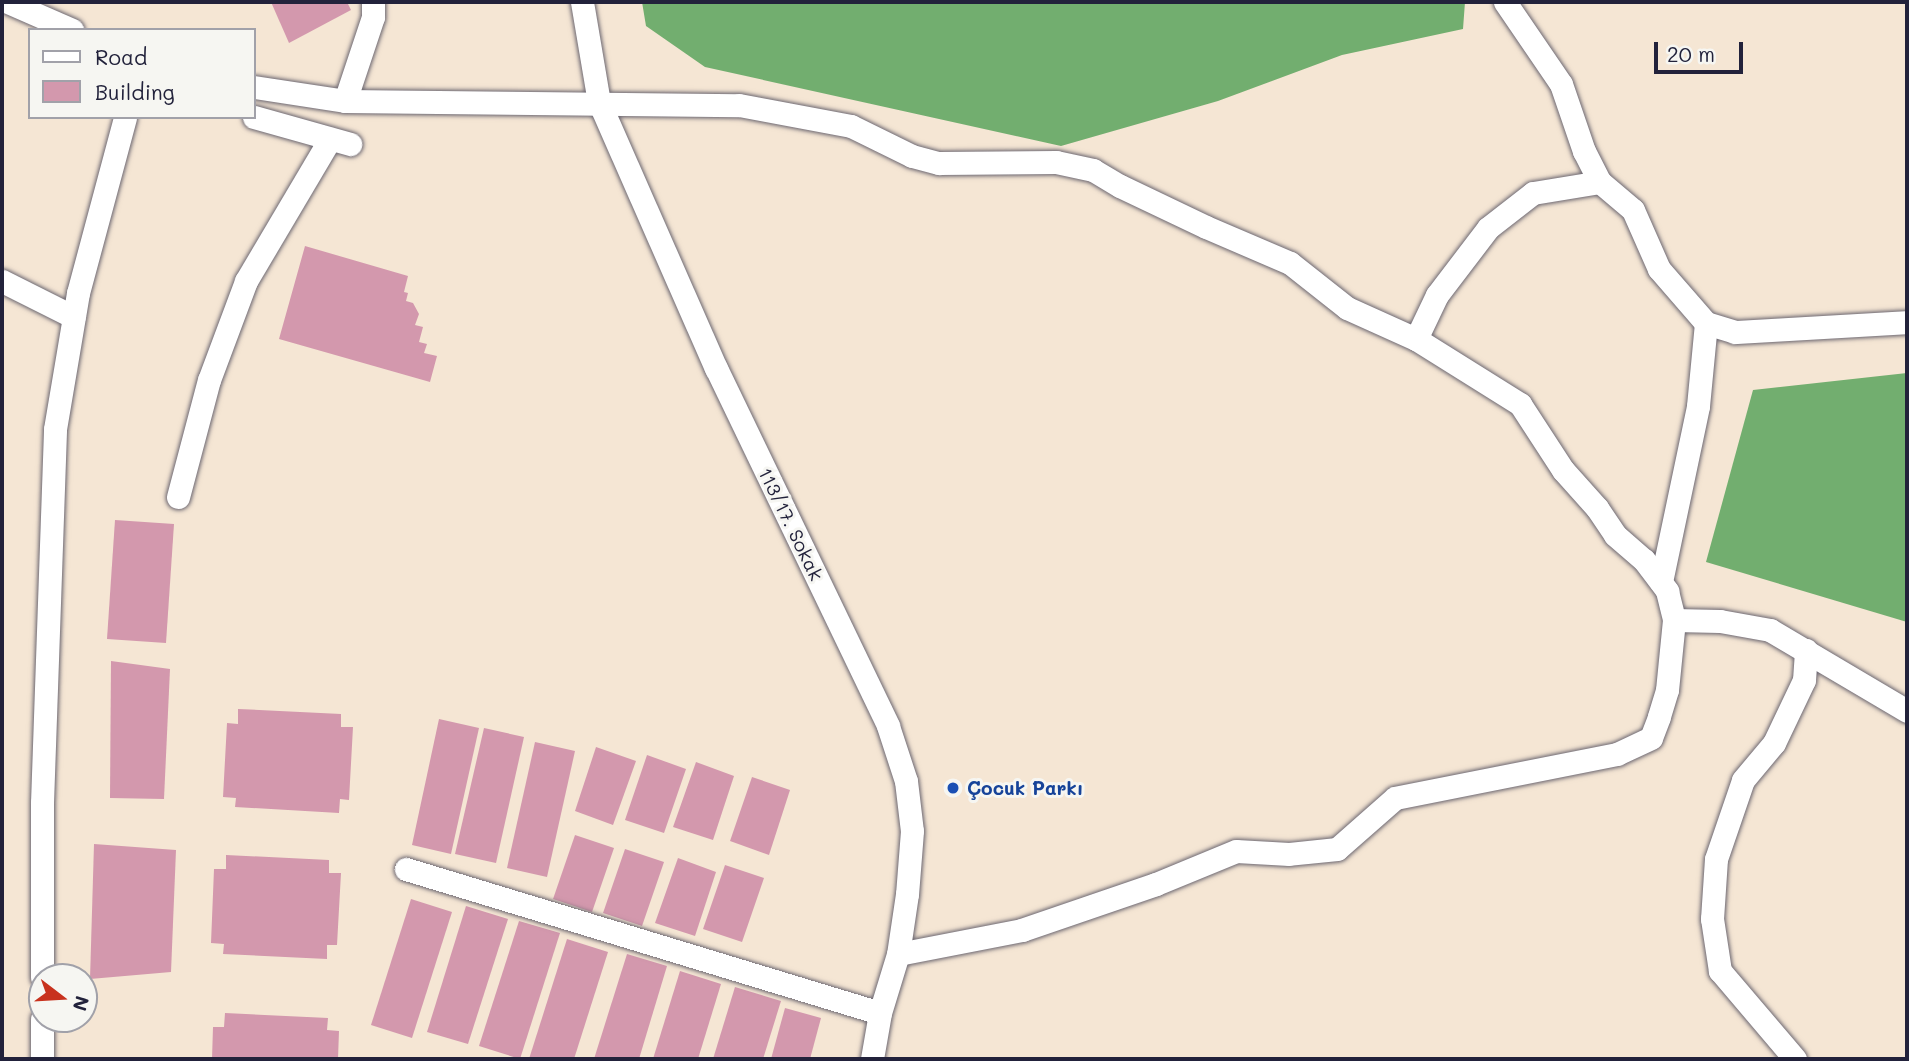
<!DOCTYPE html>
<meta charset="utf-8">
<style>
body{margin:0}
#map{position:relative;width:1909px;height:1061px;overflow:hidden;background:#f5e6d4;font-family:Mali,sans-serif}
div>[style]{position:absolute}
.forest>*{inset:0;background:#72ae6f}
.building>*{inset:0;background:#d398ad}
.roads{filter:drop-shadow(0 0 2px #6c6771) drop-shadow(0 0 2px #6c6771)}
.minor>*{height:23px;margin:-11.5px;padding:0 11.5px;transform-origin:11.5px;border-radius:11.5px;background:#fff}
.dots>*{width:19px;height:19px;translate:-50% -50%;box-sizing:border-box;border:4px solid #f6f6f2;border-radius:50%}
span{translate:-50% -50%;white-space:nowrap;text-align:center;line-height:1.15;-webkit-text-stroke:6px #f6f6f2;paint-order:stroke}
.street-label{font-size:19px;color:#22223b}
.transit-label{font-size:19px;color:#164399;font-weight:700}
.left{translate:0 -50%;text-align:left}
.frame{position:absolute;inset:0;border:4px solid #22223b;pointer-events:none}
.legend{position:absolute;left:28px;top:28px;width:228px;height:91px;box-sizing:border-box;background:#f6f6f2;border:2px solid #a1a1a9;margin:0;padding:9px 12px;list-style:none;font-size:21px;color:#22223b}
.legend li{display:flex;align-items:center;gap:14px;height:35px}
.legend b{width:35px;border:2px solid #a1a1a9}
.north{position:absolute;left:28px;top:963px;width:70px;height:70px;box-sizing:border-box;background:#f6f6f2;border:2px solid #a1a1a9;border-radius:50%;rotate:107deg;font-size:19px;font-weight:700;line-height:28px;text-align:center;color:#22223b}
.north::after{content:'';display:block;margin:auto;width:24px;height:32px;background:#c8321e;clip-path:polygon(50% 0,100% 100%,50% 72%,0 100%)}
.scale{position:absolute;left:1654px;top:42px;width:89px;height:32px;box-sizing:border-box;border:4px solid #22223b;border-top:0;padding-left:9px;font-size:21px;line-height:24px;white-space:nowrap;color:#22223b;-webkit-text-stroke:5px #f6f6f2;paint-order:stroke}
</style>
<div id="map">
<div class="forest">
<i style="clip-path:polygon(642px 2px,1465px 2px,1463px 29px,1342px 55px,1218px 101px,1061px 146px,705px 67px,646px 26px)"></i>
<i style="clip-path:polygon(1907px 373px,1907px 622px,1706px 562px,1753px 390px)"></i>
</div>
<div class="building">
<i style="clip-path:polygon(271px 2px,347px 2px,351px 10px,289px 43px)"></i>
<i style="clip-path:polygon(305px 246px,408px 276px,404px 292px,408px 293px,406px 301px,413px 303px,419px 314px,415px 325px,423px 327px,419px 342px,427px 344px,424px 353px,437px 356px,430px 382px,279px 339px)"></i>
<i style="clip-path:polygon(115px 520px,174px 524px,166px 643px,107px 639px)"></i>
<i style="clip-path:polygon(111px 661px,170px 669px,164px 799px,110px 798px)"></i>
<i style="clip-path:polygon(238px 709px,341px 714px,341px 727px,353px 727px,349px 800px,340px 799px,339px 813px,235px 807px,236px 798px,223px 797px,227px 723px,238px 724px)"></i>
<i style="clip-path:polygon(439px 719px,479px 728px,451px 854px,412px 845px)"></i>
<i style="clip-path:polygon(484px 728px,524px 737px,496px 863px,455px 854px)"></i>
<i style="clip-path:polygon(535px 742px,575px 751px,547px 877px,507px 868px)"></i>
<i style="clip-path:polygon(596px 747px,636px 761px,613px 825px,575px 811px)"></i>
<i style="clip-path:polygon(647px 755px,686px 769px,664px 833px,625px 820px)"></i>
<i style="clip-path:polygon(696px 762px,734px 776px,713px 840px,673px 827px)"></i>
<i style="clip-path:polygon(752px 777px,790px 790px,769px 855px,730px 841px)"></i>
<i style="clip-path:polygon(575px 835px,614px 848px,592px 912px,553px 899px)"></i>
<i style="clip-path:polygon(94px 844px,176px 850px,171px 972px,90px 979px)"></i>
<i style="clip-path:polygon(625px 849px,664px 862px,642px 926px,603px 913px)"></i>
<i style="clip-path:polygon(226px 855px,329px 860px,329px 873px,341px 873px,337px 945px,327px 945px,327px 959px,223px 954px,224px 944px,211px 943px,214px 869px,226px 869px)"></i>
<i style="clip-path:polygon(678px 858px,716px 872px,695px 936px,655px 923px)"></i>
<i style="clip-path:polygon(725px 865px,764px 878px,742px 942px,703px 929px)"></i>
<i style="clip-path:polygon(411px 899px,452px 912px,412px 1038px,371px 1025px)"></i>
<i style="clip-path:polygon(466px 906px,508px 919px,468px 1044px,427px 1032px)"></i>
<i style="clip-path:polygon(519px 921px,560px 933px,520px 1059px,479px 1046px)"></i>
<i style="clip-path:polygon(567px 939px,608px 952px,574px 1059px,529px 1059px)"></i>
<i style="clip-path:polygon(627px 954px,667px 966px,639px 1059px,594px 1059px)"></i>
<i style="clip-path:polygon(680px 971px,721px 984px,698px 1059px,653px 1059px)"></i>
<i style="clip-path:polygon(735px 987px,781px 1001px,763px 1059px,713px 1059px)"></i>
<i style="clip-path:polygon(785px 1008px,821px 1018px,810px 1059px,771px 1059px)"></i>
<i style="clip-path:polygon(225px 1013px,328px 1018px,327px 1030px,339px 1031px,338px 1059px,212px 1059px,213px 1027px,224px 1027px)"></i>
</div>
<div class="roads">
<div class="minor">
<i style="left:8px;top:2px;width:70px;rotate:23.6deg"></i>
<i style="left:582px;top:2px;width:101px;rotate:80.4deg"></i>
<i style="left:599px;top:102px;width:291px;rotate:66.3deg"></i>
<i style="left:716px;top:368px;width:397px;rotate:64.3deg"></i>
<i style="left:888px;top:726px;width:58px;rotate:71.9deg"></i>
<i style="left:906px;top:781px;width:50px;rotate:83.2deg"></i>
<i style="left:912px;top:831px;width:63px;rotate:94.5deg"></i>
<i style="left:907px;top:894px;width:61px;rotate:98.5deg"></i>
<i style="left:898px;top:954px;width:62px;rotate:107deg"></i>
<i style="left:880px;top:1013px;width:47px;rotate:99.9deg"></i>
<i style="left:1505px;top:2px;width:99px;rotate:55.7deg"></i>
<i style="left:1561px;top:84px;width:71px;rotate:71.1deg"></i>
<i style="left:1584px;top:151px;width:35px;rotate:63deg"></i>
<i style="left:1600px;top:182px;width:43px;rotate:40.3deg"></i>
<i style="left:1633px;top:210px;width:64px;rotate:66.2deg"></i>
<i style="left:1659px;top:269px;width:72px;rotate:49deg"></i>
<i style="left:1706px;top:323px;width:30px;rotate:17deg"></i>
<i style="left:1735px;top:332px;width:172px;rotate:-3.3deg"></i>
<i style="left:254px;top:87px;width:92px;rotate:8.7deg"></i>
<i style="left:345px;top:101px;width:394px;rotate:0.6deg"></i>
<i style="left:739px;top:105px;width:114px;rotate:10.6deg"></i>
<i style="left:851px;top:126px;width:68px;rotate:26.2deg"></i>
<i style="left:912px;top:156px;width:28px;rotate:15deg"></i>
<i style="left:939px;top:163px;width:117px;rotate:-0.5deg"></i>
<i style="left:1056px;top:162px;width:38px;rotate:12deg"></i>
<i style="left:1093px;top:170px;width:31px;rotate:31deg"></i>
<i style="left:1120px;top:186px;width:95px;rotate:25.5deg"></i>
<i style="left:1206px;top:227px;width:91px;rotate:23.2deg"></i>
<i style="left:1290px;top:263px;width:73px;rotate:38.3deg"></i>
<i style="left:1347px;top:308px;width:76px;rotate:24.2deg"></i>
<i style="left:1416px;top:339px;width:123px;rotate:32deg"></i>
<i style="left:1520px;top:404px;width:79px;rotate:56.9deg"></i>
<i style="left:1563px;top:470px;width:51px;rotate:48.2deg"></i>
<i style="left:1597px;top:508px;width:32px;rotate:56deg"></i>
<i style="left:1615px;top:535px;width:38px;rotate:41deg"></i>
<i style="left:1644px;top:560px;width:39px;rotate:53deg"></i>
<i style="left:1667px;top:591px;width:30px;rotate:76deg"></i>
<i style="left:1674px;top:620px;width:70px;rotate:95.7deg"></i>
<i style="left:1667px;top:690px;width:28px;rotate:107deg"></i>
<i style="left:1659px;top:717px;width:22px;rotate:111deg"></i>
<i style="left:1651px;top:738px;width:38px;rotate:155deg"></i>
<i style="left:1617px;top:754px;width:226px;rotate:168.8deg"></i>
<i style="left:1395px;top:798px;width:77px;rotate:138.7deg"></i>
<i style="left:1337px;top:849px;width:48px;rotate:174.1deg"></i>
<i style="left:1289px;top:854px;width:53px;rotate:-176.8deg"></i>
<i style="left:1236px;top:851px;width:87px;rotate:157.6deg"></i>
<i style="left:1156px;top:884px;width:142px;rotate:161.1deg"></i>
<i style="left:1022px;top:930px;width:126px;rotate:169deg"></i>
<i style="left:345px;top:101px;width:89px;rotate:-71.6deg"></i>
<i style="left:373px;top:17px;width:15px;rotate:-90deg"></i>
<i style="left:254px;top:117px;width:100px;rotate:15.7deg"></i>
<i style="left:2px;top:281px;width:80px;rotate:26.6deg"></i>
<i style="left:1416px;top:339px;width:49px;rotate:-64.5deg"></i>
<i style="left:1437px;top:295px;width:84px;rotate:-52.7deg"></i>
<i style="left:1488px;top:228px;width:57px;rotate:-37.9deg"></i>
<i style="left:1533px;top:193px;width:68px;rotate:-9.3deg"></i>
<i style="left:178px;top:497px;width:121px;rotate:-75.2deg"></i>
<i style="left:209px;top:380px;width:106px;rotate:-69.5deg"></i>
<i style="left:246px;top:281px;width:165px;rotate:-59.4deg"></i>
<i style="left:1661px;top:582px;width:180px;rotate:-78.1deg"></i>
<i style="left:1698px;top:406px;width:83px;rotate:-84.5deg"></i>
<i style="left:1674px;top:620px;width:46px;rotate:1.2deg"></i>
<i style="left:1720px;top:621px;width:51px;rotate:10.2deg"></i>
<i style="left:1770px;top:630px;width:159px;rotate:30.6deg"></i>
<i style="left:406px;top:869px;width:495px;rotate:16.9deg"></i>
<i style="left:42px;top:977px;width:174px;rotate:-90deg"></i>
<i style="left:42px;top:803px;width:374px;rotate:-88deg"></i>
<i style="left:55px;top:429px;width:138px;rotate:-80.4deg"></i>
<i style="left:78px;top:293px;width:182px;rotate:-75deg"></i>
<i style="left:42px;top:1019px;width:40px;rotate:90deg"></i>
<i style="left:1795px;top:1059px;width:116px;rotate:-130.4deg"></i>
<i style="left:1720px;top:971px;width:53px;rotate:-98.7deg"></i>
<i style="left:1712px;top:919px;width:60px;rotate:-86.2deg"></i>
<i style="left:1716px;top:859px;width:83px;rotate:-71.1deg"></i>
<i style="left:1743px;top:780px;width:48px;rotate:-50deg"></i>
<i style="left:1774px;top:743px;width:70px;rotate:-64.5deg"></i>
<i style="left:1804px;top:680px;width:30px;rotate:-86deg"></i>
</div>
</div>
<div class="dots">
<i style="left:953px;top:788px;background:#1a4fb4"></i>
</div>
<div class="street-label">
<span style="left:791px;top:524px;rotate:64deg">113/17. Sokak</span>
</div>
<div class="transit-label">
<span class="left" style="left:967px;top:788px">Çocuk Parkı</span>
</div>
<div class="frame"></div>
<ul class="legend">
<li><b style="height:9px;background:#fff"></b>Road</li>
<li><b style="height:19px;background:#d398ad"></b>Building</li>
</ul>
<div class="north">N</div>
<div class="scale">20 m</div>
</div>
